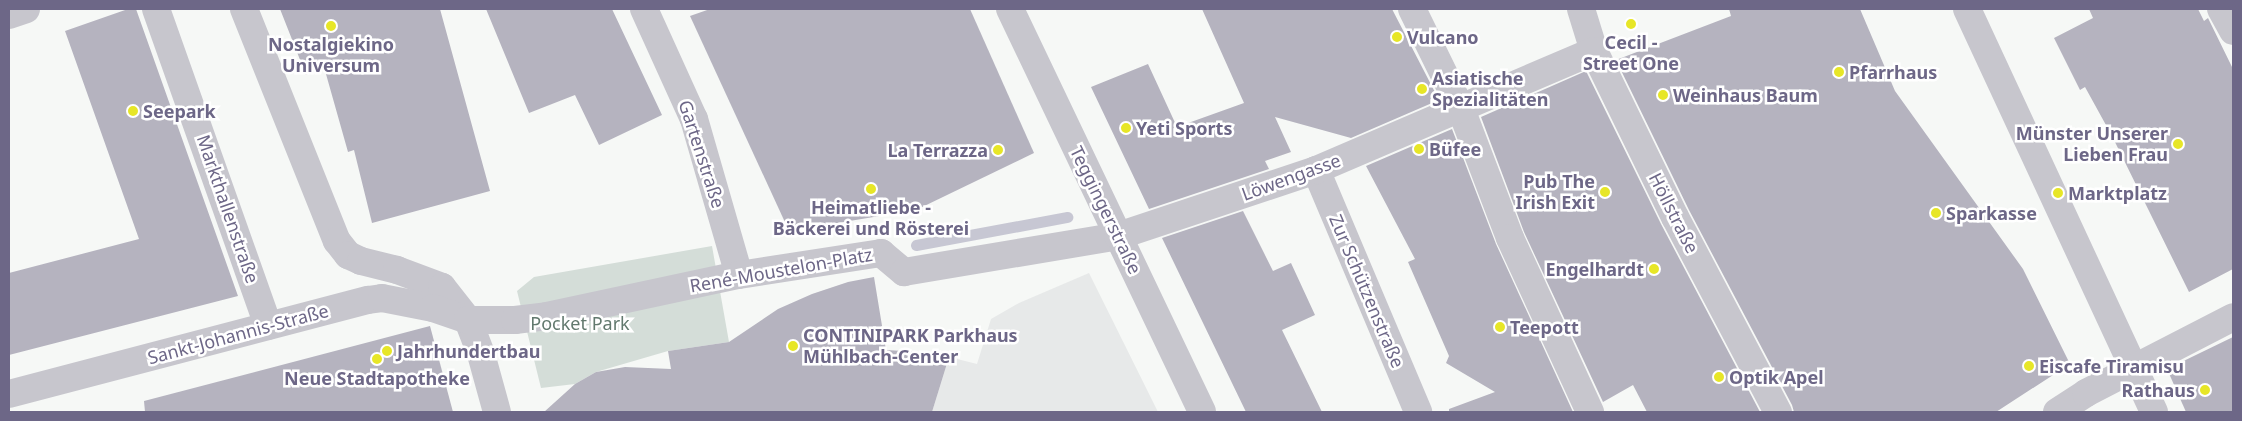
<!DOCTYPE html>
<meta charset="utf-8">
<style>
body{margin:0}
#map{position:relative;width:2242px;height:421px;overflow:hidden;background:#f6f8f6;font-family:"Noto Sans",sans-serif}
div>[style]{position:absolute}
.built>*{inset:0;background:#e7e9e9}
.green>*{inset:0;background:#d4ddd8}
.stream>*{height:11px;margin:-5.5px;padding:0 5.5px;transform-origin:5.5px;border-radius:5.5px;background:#c7c7d3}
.building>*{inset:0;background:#b5b3bf}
.street>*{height:28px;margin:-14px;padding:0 14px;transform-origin:14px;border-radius:14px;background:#c7c6cd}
.dots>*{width:14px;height:14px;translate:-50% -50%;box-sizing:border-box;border:2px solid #fff;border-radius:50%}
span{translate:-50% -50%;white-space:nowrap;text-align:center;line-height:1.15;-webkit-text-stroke:5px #fff;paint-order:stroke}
.poi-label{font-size:18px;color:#6d6787;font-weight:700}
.left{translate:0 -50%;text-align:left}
.right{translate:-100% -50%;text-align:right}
.street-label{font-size:18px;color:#6d6787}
.park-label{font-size:18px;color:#62796e}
.frame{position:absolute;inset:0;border:10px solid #6d6787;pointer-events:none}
</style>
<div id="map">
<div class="built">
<i style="clip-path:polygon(1089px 273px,1158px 412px,932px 412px,949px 357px,977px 364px,991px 319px,1019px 303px)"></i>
</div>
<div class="green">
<i style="clip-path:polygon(712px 246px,729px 342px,668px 351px,596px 372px,575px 384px,541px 388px,517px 291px,534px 277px)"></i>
</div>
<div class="stream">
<i style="left:916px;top:245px;width:154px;rotate:-10.5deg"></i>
</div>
<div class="building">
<i style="clip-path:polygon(128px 9px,136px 9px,238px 296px,9px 355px,9px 273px,139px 239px,65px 31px)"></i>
<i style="clip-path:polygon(280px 9px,440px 9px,490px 191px,372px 223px,354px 150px,348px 152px,324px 67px,306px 75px)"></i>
<i style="clip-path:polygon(486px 9px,612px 9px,662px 115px,599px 145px,575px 95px,529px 113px)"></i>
<i style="clip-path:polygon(710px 9px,970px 9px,1034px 153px,916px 210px,789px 231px,690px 16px)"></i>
<i style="clip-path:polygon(1202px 9px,1392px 9px,1439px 100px,1351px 138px,1275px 117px,1291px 152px,1265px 161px,1269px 169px,1149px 209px,1091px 87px,1148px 64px,1177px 127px,1244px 103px)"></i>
<i style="clip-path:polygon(1729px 9px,1860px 9px,1895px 91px,2023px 269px,2070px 364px,1996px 412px,1794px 412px,1792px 405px,1689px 210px,1616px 60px,1731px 16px)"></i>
<i style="clip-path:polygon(2089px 9px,2198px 9px,2204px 21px,2208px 18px,2233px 69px,2233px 269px,2189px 292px,2112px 136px,2085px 87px,2080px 90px,2054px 38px,2093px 18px)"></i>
<i style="clip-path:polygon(1586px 71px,1661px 224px,1760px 412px,1647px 412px,1633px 385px,1603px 402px,1524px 232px,1481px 117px)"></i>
<i style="clip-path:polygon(1452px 129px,1496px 244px,1573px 412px,1449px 412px,1449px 409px,1495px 392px,1446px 363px,1449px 356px,1408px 262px,1415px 259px,1366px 166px)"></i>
<i style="clip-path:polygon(1243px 211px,1273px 271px,1291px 263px,1315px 315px,1282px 330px,1322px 412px,1246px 412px,1162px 238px)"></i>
<i style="clip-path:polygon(874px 277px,886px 350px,921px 352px,949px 357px,932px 412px,544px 412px,575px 384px,596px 372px,625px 367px,671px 369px,668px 351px,729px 342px,778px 309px,812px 294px,848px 282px)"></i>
<i style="clip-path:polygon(430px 326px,453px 412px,145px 412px,144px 401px)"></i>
<i style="clip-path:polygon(2233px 337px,2233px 412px,2186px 412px,2167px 369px)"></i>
</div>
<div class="street">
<i style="left:156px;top:9px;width:336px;rotate:70.5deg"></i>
<i style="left:244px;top:9px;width:250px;rotate:68.2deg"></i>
<i style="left:337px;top:241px;width:18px;rotate:52deg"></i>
<i style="left:348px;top:255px;width:14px;rotate:25deg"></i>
<i style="left:361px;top:261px;width:37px;rotate:14deg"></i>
<i style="left:397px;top:270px;width:48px;rotate:20.7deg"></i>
<i style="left:442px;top:287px;width:42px;rotate:51.8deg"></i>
<i style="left:468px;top:320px;width:36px;rotate:69deg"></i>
<i style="left:481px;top:354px;width:60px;rotate:74.6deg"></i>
<i style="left:644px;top:9px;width:121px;rotate:65.6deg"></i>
<i style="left:694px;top:119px;width:162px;rotate:73.9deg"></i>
<i style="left:1010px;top:9px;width:446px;rotate:64.5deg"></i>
<i style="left:1412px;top:9px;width:111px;rotate:63.9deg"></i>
<i style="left:1461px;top:109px;width:138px;rotate:69.2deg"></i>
<i style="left:1510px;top:238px;width:192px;rotate:65.3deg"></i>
<i style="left:1581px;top:9px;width:44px;rotate:72.8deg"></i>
<i style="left:1594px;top:51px;width:185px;rotate:64deg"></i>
<i style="left:1675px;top:217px;width:221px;rotate:62.2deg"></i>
<i style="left:1967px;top:9px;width:444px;rotate:65.1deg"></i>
<i style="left:2221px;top:9px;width:25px;rotate:61deg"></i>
<i style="left:9px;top:15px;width:18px;rotate:-19deg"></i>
<i style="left:1316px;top:170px;width:263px;rotate:67.1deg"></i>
<i style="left:9px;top:394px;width:371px;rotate:-14.7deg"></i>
<i style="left:368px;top:300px;width:14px;rotate:-8deg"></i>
<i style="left:382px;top:298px;width:52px;rotate:11.1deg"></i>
<i style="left:433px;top:308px;width:37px;rotate:19deg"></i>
<i style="left:468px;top:320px;width:47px"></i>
<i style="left:515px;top:320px;width:32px;rotate:-7deg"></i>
<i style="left:547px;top:316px;width:196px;rotate:-12.1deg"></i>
<i style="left:739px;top:275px;width:144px;rotate:-8.8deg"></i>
<i style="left:881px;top:253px;width:30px;rotate:40deg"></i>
<i style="left:904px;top:272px;width:217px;rotate:-9.5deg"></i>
<i style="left:1118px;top:236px;width:209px;rotate:-18.4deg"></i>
<i style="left:1316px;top:170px;width:302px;rotate:-23.2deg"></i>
<i style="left:2057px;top:412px;width:35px;rotate:-33deg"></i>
<i style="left:2086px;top:393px;width:165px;rotate:-27.3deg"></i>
</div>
<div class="dots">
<i style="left:1631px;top:24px;background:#e7e627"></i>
<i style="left:331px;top:26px;background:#e7e627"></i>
<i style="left:1397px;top:37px;background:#e7e627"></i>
<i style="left:1839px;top:72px;background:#e7e627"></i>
<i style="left:1422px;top:89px;background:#e7e627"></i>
<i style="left:1663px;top:95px;background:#e7e627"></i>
<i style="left:133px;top:111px;background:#e7e627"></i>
<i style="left:1126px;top:128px;background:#e7e627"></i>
<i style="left:2178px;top:144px;background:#e7e627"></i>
<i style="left:1419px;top:149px;background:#e7e627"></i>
<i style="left:998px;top:150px;background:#e7e627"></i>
<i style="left:871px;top:189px;background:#e7e627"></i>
<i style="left:1605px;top:192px;background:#e7e627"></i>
<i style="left:2058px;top:193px;background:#e7e627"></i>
<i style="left:1936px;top:213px;background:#e7e627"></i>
<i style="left:1654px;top:269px;background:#e7e627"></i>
<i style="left:1500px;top:327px;background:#e7e627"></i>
<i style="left:793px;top:346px;background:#e7e627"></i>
<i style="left:387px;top:351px;background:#e7e627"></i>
<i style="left:377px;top:359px;background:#e7e627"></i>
<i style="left:2029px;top:366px;background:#e7e627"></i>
<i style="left:1719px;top:377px;background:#e7e627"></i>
<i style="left:2205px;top:390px;background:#e7e627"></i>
</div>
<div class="poi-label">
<span class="left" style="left:1407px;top:37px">Vulcano</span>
<span style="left:1631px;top:53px">Cecil -<br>Street One</span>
<span style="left:331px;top:55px">Nostalgiekino<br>Universum</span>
<span class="left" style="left:1849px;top:72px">Pfarrhaus</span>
<span class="left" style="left:1432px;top:89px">Asiatische<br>Spezialitäten</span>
<span class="left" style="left:1673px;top:95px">Weinhaus Baum</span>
<span class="left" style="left:143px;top:111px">Seepark</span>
<span class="left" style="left:1136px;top:128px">Yeti Sports</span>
<span class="right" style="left:2168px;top:144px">Münster Unserer<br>Lieben Frau</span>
<span class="left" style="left:1429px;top:149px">Büfee</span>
<span class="right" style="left:988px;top:150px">La Terrazza</span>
<span class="right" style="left:1595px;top:192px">Pub The<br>Irish Exit</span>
<span class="left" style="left:2068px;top:193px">Marktplatz</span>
<span style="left:871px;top:218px">Heimatliebe -<br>Bäckerei und Rösterei</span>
<span class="left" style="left:1946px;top:213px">Sparkasse</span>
<span class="right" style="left:1644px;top:269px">Engelhardt</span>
<span class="left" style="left:1510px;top:327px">Teepott</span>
<span class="left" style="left:803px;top:346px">CONTINIPARK Parkhaus<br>Mühlbach-Center</span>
<span class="left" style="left:397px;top:351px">Jahrhundertbau</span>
<span class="left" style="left:2039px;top:366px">Eiscafe Tiramisu</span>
<span class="left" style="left:1729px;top:377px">Optik Apel</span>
<span style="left:377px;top:378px">Neue Stadtapotheke</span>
<span class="right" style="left:2195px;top:390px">Rathaus</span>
</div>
<div class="street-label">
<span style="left:702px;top:154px;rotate:72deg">Gartenstraße</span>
<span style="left:1291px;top:177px;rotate:-20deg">Löwengasse</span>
<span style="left:228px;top:209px;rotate:71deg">Markthallenstraße</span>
<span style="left:1106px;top:210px;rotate:64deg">Teggingerstraße</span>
<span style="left:1674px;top:213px;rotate:63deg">Höllstraße</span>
<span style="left:781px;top:270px;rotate:-10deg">René-Moustelon-Platz</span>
<span style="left:1367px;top:291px;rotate:67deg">Zur Schützenstraße</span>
<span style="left:238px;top:334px;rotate:-15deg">Sankt-Johannis-Straße</span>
</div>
<div class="park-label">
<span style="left:580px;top:323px">Pocket Park</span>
</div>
<div class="frame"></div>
</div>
